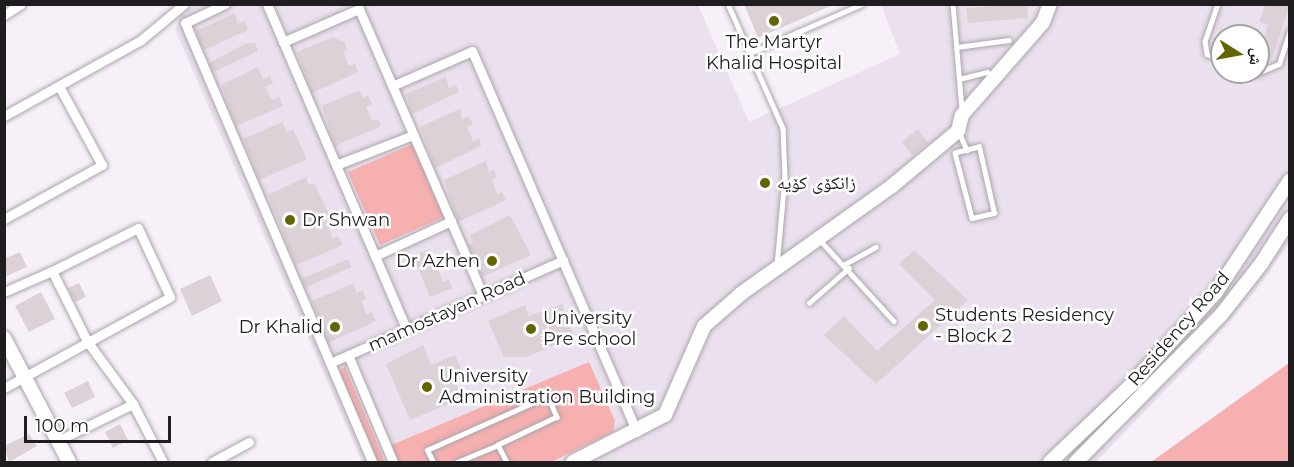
<!DOCTYPE html>
<meta charset="utf-8">
<style>
body{margin:0}
#map{position:relative;width:1294px;height:467px;overflow:hidden;background:#f7f0f9;font-family:Montserrat,"Noto Naskh Arabic",sans-serif}
div>[style]{position:absolute}
.built>*{inset:0;background:#ebe0ed}
.green>*{inset:0;background:#f6b0af}
.building>*{inset:0;background:#dcd1d6}
.roads{filter:drop-shadow(0 0 2px #aba5ad) drop-shadow(0 0 2px #aba5ad)}
.lane>*{height:4.5px;margin:-2.25px;padding:0 2.25px;transform-origin:2.25px;border-radius:2.25px;background:#fff}
.street>*{height:9px;margin:-4.5px;padding:0 4.5px;transform-origin:4.5px;border-radius:4.5px;background:#fff}
.secondary>*{height:14px;margin:-7px;padding:0 7px;transform-origin:7px;border-radius:7px;background:#fff}
.dots>*{width:16px;height:16px;translate:-50% -50%;box-sizing:border-box;border:3px solid #fff;border-radius:50%}
span{translate:-50% -50%;white-space:nowrap;text-align:center;line-height:1.15;-webkit-text-stroke:5px #fff;paint-order:stroke}
.poi-label{font-size:18px;color:#1f1d20}
.left{translate:0 -50%;text-align:left}
.right{translate:-100% -50%;text-align:right}
.street-label{font-size:18px;color:#1f1d20}
.frame{position:absolute;inset:0;border:6px solid #1f1d20;pointer-events:none}
.north{position:absolute;left:1210px;top:24px;width:60px;height:60px;box-sizing:border-box;background:#fff;border:2px solid #a5a5a6;border-radius:50%;rotate:101deg;font-size:16px;font-weight:700;line-height:24px;text-align:center;color:#1f1d20}
.north::after{content:'';display:block;margin:auto;width:21px;height:27px;background:#636500;clip-path:polygon(50% 0,100% 100%,50% 72%,0 100%)}
.scale{position:absolute;left:24px;top:416px;width:147px;height:27px;box-sizing:border-box;border:3px solid #1f1d20;border-top:0;padding-left:8px;font-size:18px;line-height:21px;white-space:nowrap;color:#1f1d20;-webkit-text-stroke:4px #fff;paint-order:stroke}
</style>
<div id="map">
<div class="built">
<i style="clip-path:polygon(evenodd,197px 4px,698px 5px,749px 122px,900px 54px,881px 5px,1289px 5px,1289px 243px,1255px 291px,1207px 347px,1096px 462px,362px 462px,175px 30px,182px 11px,197px 4px,1222px 36px,1258px 36px,1258px 72px,1222px 72px,1222px 36px)"></i>
</div>
<div class="green">
<i style="clip-path:polygon(413px 144px,444px 217px,380px 245px,348px 172px)"></i>
<i style="clip-path:polygon(589px 362px,615px 421px,613px 432px,551px 462px,396px 462px,389px 446px)"></i>
<i style="clip-path:polygon(1289px 363px,1289px 462px,1151px 462px)"></i>
<i style="clip-path:polygon(345px 367px,385px 462px,377px 462px,339px 370px)"></i>
</div>
<div class="building">
<i style="clip-path:polygon(744px 4px,835px 4px,758px 38px)"></i>
<i style="clip-path:polygon(1027px 4px,1028px 18px,968px 23px,966px 8px)"></i>
<i style="clip-path:polygon(1266px 4px,1290px 4px,1271px 62px,1258px 57px,1268px 25px,1259px 22px)"></i>
<i style="clip-path:polygon(235px 13px,238px 24px,245px 21px,248px 30px,204px 50px,196px 31px)"></i>
<i style="clip-path:polygon(1221px 27px,1222px 27px,1222px 53px,1213px 49px)"></i>
<i style="clip-path:polygon(333px 37px,345px 43px,347px 50px,343px 52px,349px 66px,355px 64px,358px 72px,312px 93px,297px 52px)"></i>
<i style="clip-path:polygon(247px 43px,255px 43px,258px 51px,213px 72px,209px 63px)"></i>
<i style="clip-path:polygon(258px 67px,263px 79px,270px 76px,273px 84px,265px 87px,272px 100px,279px 97px,283px 106px,236px 126px,221px 85px)"></i>
<i style="clip-path:polygon(446px 77px,449px 88px,456px 85px,459px 92px,412px 114px,406px 94px)"></i>
<i style="clip-path:polygon(359px 90px,363px 98px,368px 96px,372px 104px,366px 107px,372px 121px,378px 119px,381px 126px,335px 146px,322px 106px)"></i>
<i style="clip-path:polygon(460px 109px,462px 119px,469px 116px,473px 124px,467px 127px,473px 141px,479px 138px,481px 146px,435px 168px,420px 127px)"></i>
<i style="clip-path:polygon(282px 122px,287px 132px,293px 129px,307px 159px,259px 180px,243px 139px)"></i>
<i style="clip-path:polygon(918px 129px,928px 143px,912px 155px,902px 142px)"></i>
<i style="clip-path:polygon(486px 161px,489px 172px,494px 170px,497px 178px,492px 180px,497px 194px,502px 192px,506px 200px,458px 222px,444px 180px)"></i>
<i style="clip-path:polygon(306px 177px,309px 185px,314px 183px,329px 214px,324px 217px,333px 238px,338px 236px,343px 245px,296px 265px,268px 195px)"></i>
<i style="clip-path:polygon(510px 215px,531px 255px,482px 277px,477px 253px,472px 255px,468px 245px,473px 243px,470px 235px)"></i>
<i style="clip-path:polygon(429px 249px,433px 260px,440px 257px,444px 266px,438px 269px,443px 282px,449px 280px,452px 288px,430px 297px,413px 256px)"></i>
<i style="clip-path:polygon(914px 250px,968px 300px,876px 384px,824px 335px,844px 316px,877px 351px,935px 300px,899px 264px)"></i>
<i style="clip-path:polygon(20px 252px,27px 267px,4px 277px,4px 259px)"></i>
<i style="clip-path:polygon(348px 259px,351px 267px,305px 288px,301px 279px)"></i>
<i style="clip-path:polygon(210px 275px,222px 301px,192px 316px,180px 289px)"></i>
<i style="clip-path:polygon(79px 283px,86px 297px,75px 302px,68px 288px)"></i>
<i style="clip-path:polygon(353px 284px,357px 293px,363px 290px,366px 299px,361px 301px,367px 315px,372px 312px,376px 321px,328px 343px,312px 301px)"></i>
<i style="clip-path:polygon(41px 292px,55px 319px,29px 332px,15px 306px)"></i>
<i style="clip-path:polygon(562px 304px,574px 336px,527px 357px,504px 357px,488px 321px,525px 305px,529px 316px)"></i>
<i style="clip-path:polygon(423px 345px,431px 365px,455px 355px,462px 370px,453px 376px,463px 398px,410px 420px,386px 364px)"></i>
<i style="clip-path:polygon(88px 381px,95px 397px,72px 408px,64px 393px)"></i>
<i style="clip-path:polygon(120px 424px,128px 440px,113px 448px,105px 432px)"></i>
<i style="clip-path:polygon(29px 434px,37px 446px,9px 462px,4px 446px)"></i>
</div>
<div class="roads">
<div class="lane">
<i style="left:728px;top:4px;width:136px;rotate:66.1deg"></i>
<i style="left:783px;top:128px;width:50px;rotate:87.7deg"></i>
<i style="left:785px;top:178px;width:88px;rotate:95.2deg"></i>
<i style="left:953px;top:4px;width:105px;rotate:85.1deg"></i>
<i style="left:1218px;top:4px;width:39px;rotate:109deg"></i>
<i style="left:1205px;top:41px;width:13px;rotate:81deg"></i>
<i style="left:1207px;top:54px;width:16px;rotate:22deg"></i>
<i style="left:957px;top:47px;width:52px;rotate:-7.7deg"></i>
<i style="left:750px;top:53px;width:122px;rotate:-23.6deg"></i>
<i style="left:1250px;top:72px;width:5px;rotate:22deg"></i>
<i style="left:1255px;top:74px;width:26px;rotate:-23deg"></i>
<i style="left:1279px;top:64px;width:35px;rotate:-72deg"></i>
<i style="left:959px;top:79px;width:29px;rotate:-14deg"></i>
<i style="left:959px;top:132px;width:20px;rotate:66deg"></i>
<i style="left:967px;top:150px;width:12px;rotate:166deg"></i>
<i style="left:955px;top:153px;width:67px;rotate:75.3deg"></i>
<i style="left:972px;top:218px;width:23px;rotate:-13deg"></i>
<i style="left:994px;top:213px;width:68px;rotate:-102.8deg"></i>
<i style="left:979px;top:147px;width:12px;rotate:166deg"></i>
<i style="left:819px;top:239px;width:111px;rotate:47.6deg"></i>
<i style="left:845px;top:264px;width:35px;rotate:-29deg"></i>
<i style="left:809px;top:303px;width:53px;rotate:-41.2deg"></i>
<i style="left:433px;top:462px;width:13px;rotate:-117deg"></i>
<i style="left:427px;top:450px;width:133px;rotate:-24.1deg"></i>
<i style="left:548px;top:396px;width:23px;rotate:67deg"></i>
<i style="left:557px;top:417px;width:65px;rotate:154.6deg"></i>
<i style="left:498px;top:445px;width:19px;rotate:62deg"></i>
<i style="left:457px;top:462px;width:44px;rotate:-22.5deg"></i>
</div>
<div class="street">
<i style="left:225px;top:4px;width:44px;rotate:154.6deg"></i>
<i style="left:185px;top:23px;width:477px;rotate:66.9deg"></i>
<i style="left:267px;top:4px;width:353px;rotate:66.8deg"></i>
<i style="left:4px;top:15px;width:20px;rotate:-33deg"></i>
<i style="left:283px;top:42px;width:83px;rotate:-23.5deg"></i>
<i style="left:359px;top:9px;width:313px;rotate:66.6deg"></i>
<i style="left:392px;top:86px;width:87px;rotate:-23.6deg"></i>
<i style="left:472px;top:51px;width:415px;rotate:66.6deg"></i>
<i style="left:4px;top:116px;width:157px;rotate:-29deg"></i>
<i style="left:141px;top:40px;width:56px;rotate:-39.9deg"></i>
<i style="left:336px;top:165px;width:83px;rotate:-21.3deg"></i>
<i style="left:4px;top:219px;width:112px;rotate:-28.9deg"></i>
<i style="left:102px;top:165px;width:90px;rotate:-118.6deg"></i>
<i style="left:375px;top:256px;width:84px;rotate:-24.7deg"></i>
<i style="left:4px;top:292px;width:52px;rotate:-23.6deg"></i>
<i style="left:52px;top:271px;width:78px;rotate:63.4deg"></i>
<i style="left:87px;top:341px;width:78px;rotate:53.9deg"></i>
<i style="left:133px;top:404px;width:65px;rotate:62.7deg"></i>
<i style="left:348px;top:355px;width:116px;rotate:67.2deg"></i>
<i style="left:330px;top:363px;width:255px;rotate:-23.8deg"></i>
<i style="left:4px;top:388px;width:189px;rotate:-28.7deg"></i>
<i style="left:170px;top:297px;width:76px;rotate:-114.9deg"></i>
<i style="left:138px;top:228px;width:96px;rotate:153.4deg"></i>
<i style="left:57px;top:441px;width:85px;rotate:-26deg"></i>
<i style="left:212px;top:462px;width:42px;rotate:-28.4deg"></i>
</div>
<div class="secondary">
<i style="left:4px;top:338px;width:140px;rotate:62.3deg"></i>
<i style="left:573px;top:462px;width:103px;rotate:-27.1deg"></i>
<i style="left:665px;top:415px;width:97px;rotate:-66.3deg"></i>
<i style="left:704px;top:326px;width:50px;rotate:-41deg"></i>
<i style="left:742px;top:293px;width:184px;rotate:-35.5deg"></i>
<i style="left:892px;top:186px;width:86px;rotate:-39.8deg"></i>
<i style="left:958px;top:131px;width:16px;rotate:-76deg"></i>
<i style="left:962px;top:115px;width:123px;rotate:-48.9deg"></i>
<i style="left:1043px;top:22px;width:19px;rotate:-69deg"></i>
<i style="left:1050px;top:462px;width:110px;rotate:-43.5deg"></i>
<i style="left:1130px;top:386px;width:127px;rotate:-47.5deg"></i>
<i style="left:1216px;top:292px;width:134px;rotate:-56.5deg"></i>
<i style="left:1076px;top:462px;width:206px;rotate:-45.4deg"></i>
<i style="left:1221px;top:315px;width:65px;rotate:-51.9deg"></i>
<i style="left:1261px;top:264px;width:54px;rotate:-57.2deg"></i>
</div>
</div>
<div class="dots">
<i style="left:774px;top:21px;background:#636500"></i>
<i style="left:765px;top:183px;background:#636500"></i>
<i style="left:290px;top:220px;background:#636500"></i>
<i style="left:492px;top:261px;background:#636500"></i>
<i style="left:923px;top:326px;background:#636500"></i>
<i style="left:335px;top:327px;background:#636500"></i>
<i style="left:531px;top:329px;background:#636500"></i>
<i style="left:427px;top:387px;background:#636500"></i>
</div>
<div class="poi-label">
<span style="left:774px;top:53px">The Martyr<br>Khalid Hospital</span>
<span class="left" style="left:777px;top:183px">زانکۆی کۆیە</span>
<span class="left" style="left:302px;top:220px">Dr Shwan</span>
<span class="right" style="left:480px;top:261px">Dr Azhen</span>
<span class="left" style="left:935px;top:326px">Students Residency<br>- Block 2</span>
<span class="left" style="left:543px;top:329px">University<br>Pre school</span>
<span class="right" style="left:323px;top:327px">Dr Khalid</span>
<span class="left" style="left:439px;top:387px">University<br>Administration Building</span>
</div>
<div class="street-label">
<span style="left:447px;top:312px;rotate:-24deg">mamostayan Road</span>
<span style="left:1179px;top:329px;rotate:-49deg">Residency Road</span>
</div>
<div class="frame"></div>
<div class="north">ش</div>
<div class="scale">100 m</div>
</div>
